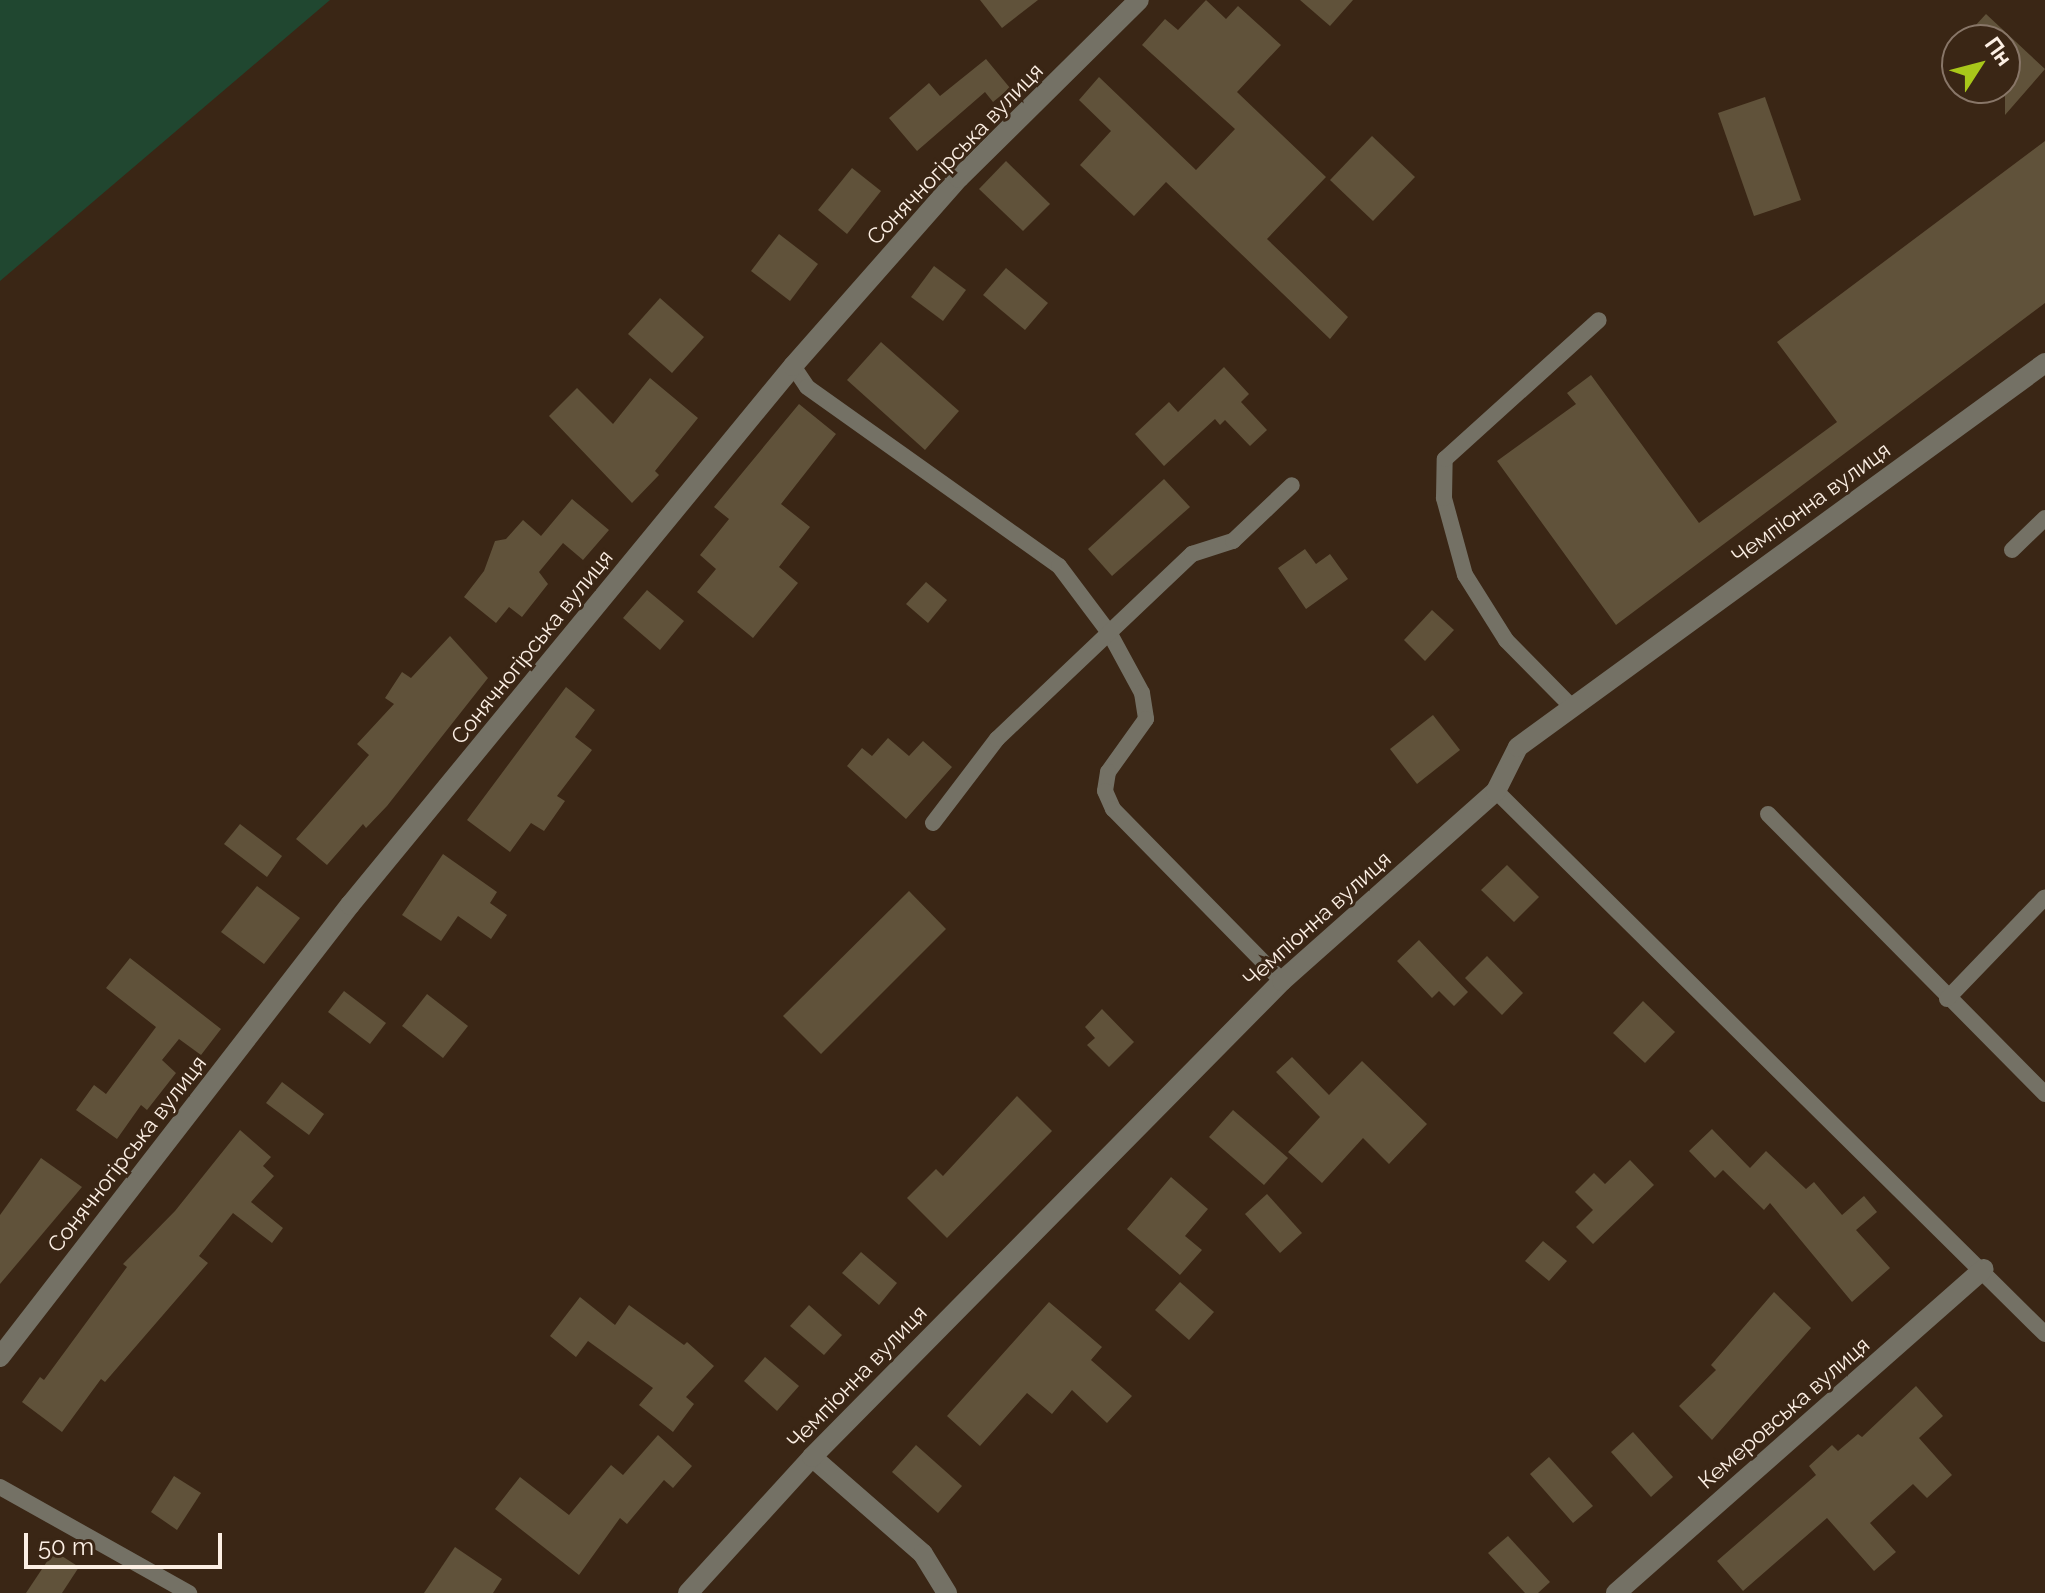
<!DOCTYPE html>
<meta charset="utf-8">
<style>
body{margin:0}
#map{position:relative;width:2045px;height:1593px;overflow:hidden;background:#3a2615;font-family:Raleway,sans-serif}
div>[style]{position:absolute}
.green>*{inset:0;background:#204730}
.building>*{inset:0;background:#60523a}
.lane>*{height:16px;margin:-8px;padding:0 8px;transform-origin:8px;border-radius:8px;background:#747165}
.street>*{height:20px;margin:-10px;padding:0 10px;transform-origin:10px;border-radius:10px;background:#747165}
span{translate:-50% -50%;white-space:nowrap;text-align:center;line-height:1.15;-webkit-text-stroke:6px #3a2615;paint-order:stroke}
.street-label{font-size:22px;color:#fcefe4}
.north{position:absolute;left:1941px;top:24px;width:80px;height:80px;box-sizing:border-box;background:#3a2615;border:2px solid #887668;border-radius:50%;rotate:54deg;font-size:22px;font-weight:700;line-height:32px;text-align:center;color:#fcefe4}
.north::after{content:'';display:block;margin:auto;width:28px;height:36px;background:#a9c71a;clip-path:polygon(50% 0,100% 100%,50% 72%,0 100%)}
.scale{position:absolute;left:24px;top:1533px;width:198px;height:36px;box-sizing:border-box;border:4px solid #fcefe4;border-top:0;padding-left:10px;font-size:24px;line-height:28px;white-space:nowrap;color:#fcefe4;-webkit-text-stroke:6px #3a2615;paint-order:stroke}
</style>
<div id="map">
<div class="green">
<i style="clip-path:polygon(0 0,330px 0,0 281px)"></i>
</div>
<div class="building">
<i style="clip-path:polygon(980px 0,1038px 0,1002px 28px)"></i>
<i style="clip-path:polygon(1206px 0,1226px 19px,1238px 6px,1281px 45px,1237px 92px,1326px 177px,1267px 239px,1348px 317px,1330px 339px,1166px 182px,1134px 216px,1080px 165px,1111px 131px,1079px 100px,1099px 77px,1196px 170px,1235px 129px,1142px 45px,1165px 19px,1178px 30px)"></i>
<i style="clip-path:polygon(1300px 0,1353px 0,1330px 26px)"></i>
<i style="clip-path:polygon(1986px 14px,2045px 69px,2005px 115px,2005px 40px,1962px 40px)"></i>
<i style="clip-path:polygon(986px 59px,1010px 88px,993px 102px,985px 92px,917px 151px,889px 118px,929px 83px,940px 96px)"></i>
<i style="clip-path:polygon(1765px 97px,1801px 200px,1754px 216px,1718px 113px)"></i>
<i style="clip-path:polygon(1372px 136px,1415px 177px,1373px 221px,1330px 180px)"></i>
<i style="clip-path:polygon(2045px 141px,2045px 303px,1616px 625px,1497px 461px,1576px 404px,1567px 393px,1591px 375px,1699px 523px,1837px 422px,1777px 342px)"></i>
<i style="clip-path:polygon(1006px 161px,1050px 204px,1023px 231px,979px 189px)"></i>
<i style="clip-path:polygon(852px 168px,881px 191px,847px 234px,818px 210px)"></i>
<i style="clip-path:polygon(779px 234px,818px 264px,790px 301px,751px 271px)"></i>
<i style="clip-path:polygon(934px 266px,966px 290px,943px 321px,911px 297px)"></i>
<i style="clip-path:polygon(1006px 268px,1048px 303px,1025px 330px,983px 295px)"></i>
<i style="clip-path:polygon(660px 298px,704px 337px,672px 373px,628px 334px)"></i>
<i style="clip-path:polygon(881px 342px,959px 411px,925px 450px,847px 380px)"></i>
<i style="clip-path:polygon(1224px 367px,1249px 394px,1241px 402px,1267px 430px,1250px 446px,1225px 420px,1220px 425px,1215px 419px,1164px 466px,1135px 434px,1169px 402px,1178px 412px)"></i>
<i style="clip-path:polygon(650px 378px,698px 418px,655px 471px,659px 475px,632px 503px,549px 416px,577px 388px,613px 424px)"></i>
<i style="clip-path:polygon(799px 404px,836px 434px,781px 504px,810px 527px,779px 567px,798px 583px,753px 638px,697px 592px,716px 569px,700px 555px,729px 519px,714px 507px)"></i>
<i style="clip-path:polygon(1164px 479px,1190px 507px,1112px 576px,1088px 549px)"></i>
<i style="clip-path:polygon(572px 499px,609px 530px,583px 560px,563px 543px,539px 572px,548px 584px,522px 617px,509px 607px,496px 623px,464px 597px,484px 571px,495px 541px,506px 539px,523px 520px,541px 536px)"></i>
<i style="clip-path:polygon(1305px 549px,1316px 564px,1330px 554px,1348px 579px,1306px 609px,1278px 568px)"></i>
<i style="clip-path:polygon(926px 582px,947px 600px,928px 623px,906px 604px)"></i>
<i style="clip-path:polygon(647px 590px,684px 621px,660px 650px,623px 618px)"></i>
<i style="clip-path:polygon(1432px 610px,1454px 630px,1425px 661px,1404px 640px)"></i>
<i style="clip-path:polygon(450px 636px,488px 678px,387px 806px,366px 828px,363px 824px,327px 865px,296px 839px,369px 755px,357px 744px,394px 704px,385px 698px,402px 672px,411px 678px)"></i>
<i style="clip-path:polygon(566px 687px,595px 710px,575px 737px,592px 750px,557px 796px,565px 801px,544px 831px,531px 823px,510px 852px,467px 820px)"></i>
<i style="clip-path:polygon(1433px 715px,1460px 750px,1417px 784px,1390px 749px)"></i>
<i style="clip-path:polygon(888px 738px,909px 756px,923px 741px,952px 767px,906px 819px,847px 766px,862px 748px,872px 756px)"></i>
<i style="clip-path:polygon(240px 824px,282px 856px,267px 877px,224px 844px)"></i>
<i style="clip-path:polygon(443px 854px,497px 892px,490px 903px,507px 915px,491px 939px,458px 916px,441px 941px,402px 915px)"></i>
<i style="clip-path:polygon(1507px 865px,1539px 897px,1514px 922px,1481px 890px)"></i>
<i style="clip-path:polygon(257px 886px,300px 918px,264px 964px,221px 932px)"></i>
<i style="clip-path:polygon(909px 891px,946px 929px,821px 1054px,783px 1016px)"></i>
<i style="clip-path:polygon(1419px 940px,1468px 992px,1454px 1006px,1439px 991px,1432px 998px,1397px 961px)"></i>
<i style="clip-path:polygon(1487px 956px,1523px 993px,1502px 1015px,1465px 978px)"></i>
<i style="clip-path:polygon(130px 958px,221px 1029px,201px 1055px,179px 1039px,162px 1060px,176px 1073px,147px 1110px,141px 1105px,117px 1139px,76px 1110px,94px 1085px,106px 1094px,156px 1027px,106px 988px)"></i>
<i style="clip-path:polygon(344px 991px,386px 1023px,370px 1044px,328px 1012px)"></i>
<i style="clip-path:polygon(427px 994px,468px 1026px,443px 1058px,402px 1026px)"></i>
<i style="clip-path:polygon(1643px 1001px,1675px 1032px,1645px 1063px,1613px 1033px)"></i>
<i style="clip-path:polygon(1102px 1009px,1134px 1042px,1109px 1067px,1087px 1045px,1095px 1038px,1085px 1027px)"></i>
<i style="clip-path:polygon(1292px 1057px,1329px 1095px,1362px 1061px,1427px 1124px,1389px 1164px,1363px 1138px,1322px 1183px,1288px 1152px,1320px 1117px,1276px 1072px)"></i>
<i style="clip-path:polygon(282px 1082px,324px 1114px,309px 1135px,266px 1103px)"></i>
<i style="clip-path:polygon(1017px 1096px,1052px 1131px,947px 1238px,907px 1198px,936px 1169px,943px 1176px)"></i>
<i style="clip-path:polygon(1233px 1110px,1288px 1158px,1264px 1185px,1209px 1137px)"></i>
<i style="clip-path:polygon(1712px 1129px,1750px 1168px,1766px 1151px,1806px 1189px,1814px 1182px,1842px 1215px,1864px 1196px,1877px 1212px,1856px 1230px,1890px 1268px,1852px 1302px,1770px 1203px,1764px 1210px,1723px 1170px,1715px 1178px,1689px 1151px)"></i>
<i style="clip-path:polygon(240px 1130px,271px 1157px,263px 1166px,274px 1176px,251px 1202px,283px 1228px,272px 1243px,233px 1213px,199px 1256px,208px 1263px,105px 1382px,101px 1379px,62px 1432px,22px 1402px,40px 1377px,44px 1380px,127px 1267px,123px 1264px,175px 1211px)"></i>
<i style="clip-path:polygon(41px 1158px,82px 1187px,0 1284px,0 1215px)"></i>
<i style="clip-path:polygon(1630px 1160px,1654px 1185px,1593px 1244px,1576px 1227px,1593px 1210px,1575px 1192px,1594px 1173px,1605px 1184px)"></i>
<i style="clip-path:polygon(1171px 1177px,1208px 1209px,1185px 1236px,1202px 1250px,1180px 1275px,1127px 1229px)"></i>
<i style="clip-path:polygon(1267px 1194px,1302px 1233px,1280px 1253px,1245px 1214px)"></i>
<i style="clip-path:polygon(1543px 1241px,1567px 1261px,1549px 1281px,1525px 1261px)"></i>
<i style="clip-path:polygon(861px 1252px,897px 1283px,879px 1305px,842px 1273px)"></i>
<i style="clip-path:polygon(1180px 1282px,1214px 1312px,1189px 1340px,1155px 1310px)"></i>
<i style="clip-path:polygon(1774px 1292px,1811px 1328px,1712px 1440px,1679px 1406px,1716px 1370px,1711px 1365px)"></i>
<i style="clip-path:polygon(580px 1297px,615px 1325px,629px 1305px,684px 1345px,687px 1342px,714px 1366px,686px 1397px,694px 1404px,673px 1432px,639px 1405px,653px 1388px,588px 1341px,576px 1357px,550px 1336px)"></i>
<i style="clip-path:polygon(1049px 1302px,1102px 1347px,1091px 1360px,1132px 1396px,1107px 1423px,1072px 1390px,1052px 1414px,1027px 1393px,980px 1446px,947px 1416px)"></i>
<i style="clip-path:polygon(809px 1305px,842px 1335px,824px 1355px,790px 1326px)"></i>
<i style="clip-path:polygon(765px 1357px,799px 1386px,777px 1411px,744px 1381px)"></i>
<i style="clip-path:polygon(1916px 1386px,1943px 1416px,1919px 1438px,1952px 1475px,1927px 1498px,1913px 1484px,1870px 1523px,1896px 1552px,1874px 1571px,1827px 1518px,1743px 1591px,1717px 1561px,1816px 1475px,1809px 1466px,1832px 1445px,1838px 1451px,1858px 1434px,1862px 1437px)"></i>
<i style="clip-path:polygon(1633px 1432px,1673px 1477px,1651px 1497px,1611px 1452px)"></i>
<i style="clip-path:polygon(658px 1435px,692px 1466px,673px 1488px,664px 1480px,627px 1524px,620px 1518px,579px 1575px,495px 1509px,520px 1477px,569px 1515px,611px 1465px,623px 1475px)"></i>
<i style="clip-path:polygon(916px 1445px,962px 1486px,938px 1513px,892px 1472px)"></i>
<i style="clip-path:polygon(1549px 1457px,1593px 1506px,1573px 1523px,1530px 1474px)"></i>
<i style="clip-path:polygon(174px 1476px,201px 1493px,177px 1530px,151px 1512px)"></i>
<i style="clip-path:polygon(1508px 1536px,1550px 1582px,1538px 1593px,1525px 1593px,1488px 1553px)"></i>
<i style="clip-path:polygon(455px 1547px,502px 1579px,493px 1593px,424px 1593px)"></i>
<i style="clip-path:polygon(54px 1551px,79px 1567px,62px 1593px,26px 1593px)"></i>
</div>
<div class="lane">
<i style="left:793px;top:366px;width:25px;rotate:56deg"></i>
<i style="left:807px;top:387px;width:309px;rotate:35.4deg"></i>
<i style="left:1059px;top:566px;width:85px;rotate:53.1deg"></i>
<i style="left:1110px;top:634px;width:67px;rotate:61.5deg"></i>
<i style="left:1142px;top:693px;width:26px;rotate:81deg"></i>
<i style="left:1146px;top:719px;width:65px;rotate:125.6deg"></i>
<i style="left:1108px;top:772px;width:19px;rotate:99deg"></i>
<i style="left:1105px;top:791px;width:20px;rotate:66deg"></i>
<i style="left:1113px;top:809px;width:241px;rotate:45.5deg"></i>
<i style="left:2012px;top:550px;width:46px;rotate:-44.1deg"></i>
<i style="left:1572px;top:707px;width:94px;rotate:-134.6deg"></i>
<i style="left:1506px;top:640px;width:77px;rotate:-122.2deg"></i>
<i style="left:1465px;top:575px;width:80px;rotate:-105.3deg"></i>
<i style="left:1444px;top:498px;width:39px;rotate:-89deg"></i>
<i style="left:1445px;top:459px;width:207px;rotate:-42.1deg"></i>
<i style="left:1496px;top:791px;width:772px;rotate:44.69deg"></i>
<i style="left:1768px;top:814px;width:394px;rotate:45.3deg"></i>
<i style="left:933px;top:823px;width:106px;rotate:-52.7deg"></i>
<i style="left:997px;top:739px;width:269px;rotate:-43.5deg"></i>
<i style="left:1192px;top:554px;width:43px;rotate:-17.6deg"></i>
<i style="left:1233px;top:541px;width:81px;rotate:-43.5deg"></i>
<i style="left:1947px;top:999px;width:141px;rotate:-46.1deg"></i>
<i style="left:0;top:1487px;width:217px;rotate:29.3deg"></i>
</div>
<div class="street">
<i style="left:0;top:1357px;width:572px;rotate:-52.25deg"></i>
<i style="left:350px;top:905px;width:698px;rotate:-50.58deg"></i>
<i style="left:793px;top:366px;width:251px;rotate:-48.6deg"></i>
<i style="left:959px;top:178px;width:253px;rotate:-44.7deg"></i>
<i style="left:812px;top:1457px;width:147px;rotate:41.1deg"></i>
<i style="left:923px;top:1554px;width:46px;rotate:58.4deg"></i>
<i style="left:688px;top:1593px;width:184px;rotate:-47.6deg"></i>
<i style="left:812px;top:1457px;width:669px;rotate:-45.36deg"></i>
<i style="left:1282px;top:981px;width:286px;rotate:-41.6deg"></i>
<i style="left:1496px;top:791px;width:49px;rotate:-63.4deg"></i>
<i style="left:1518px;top:747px;width:652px;rotate:-36.08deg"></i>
<i style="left:1616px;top:1593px;width:490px;rotate:-41.4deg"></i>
</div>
<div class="street-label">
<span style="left:955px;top:154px;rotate:-46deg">Сонячногірська вулиця</span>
<span style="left:1811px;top:503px;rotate:-36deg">Чемпіонна вулиця</span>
<span style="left:532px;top:647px;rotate:-51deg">Сонячногірська вулиця</span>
<span style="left:1317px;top:919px;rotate:-42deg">Чемпіонна вулиця</span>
<span style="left:127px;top:1154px;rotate:-52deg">Сонячногірська вулиця</span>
<span style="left:857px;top:1377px;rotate:-46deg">Чемпіонна вулиця</span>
<span style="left:1784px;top:1413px;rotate:-41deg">Кемеровська вулиця</span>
</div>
<div class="north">Пн</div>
<div class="scale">50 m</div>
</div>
